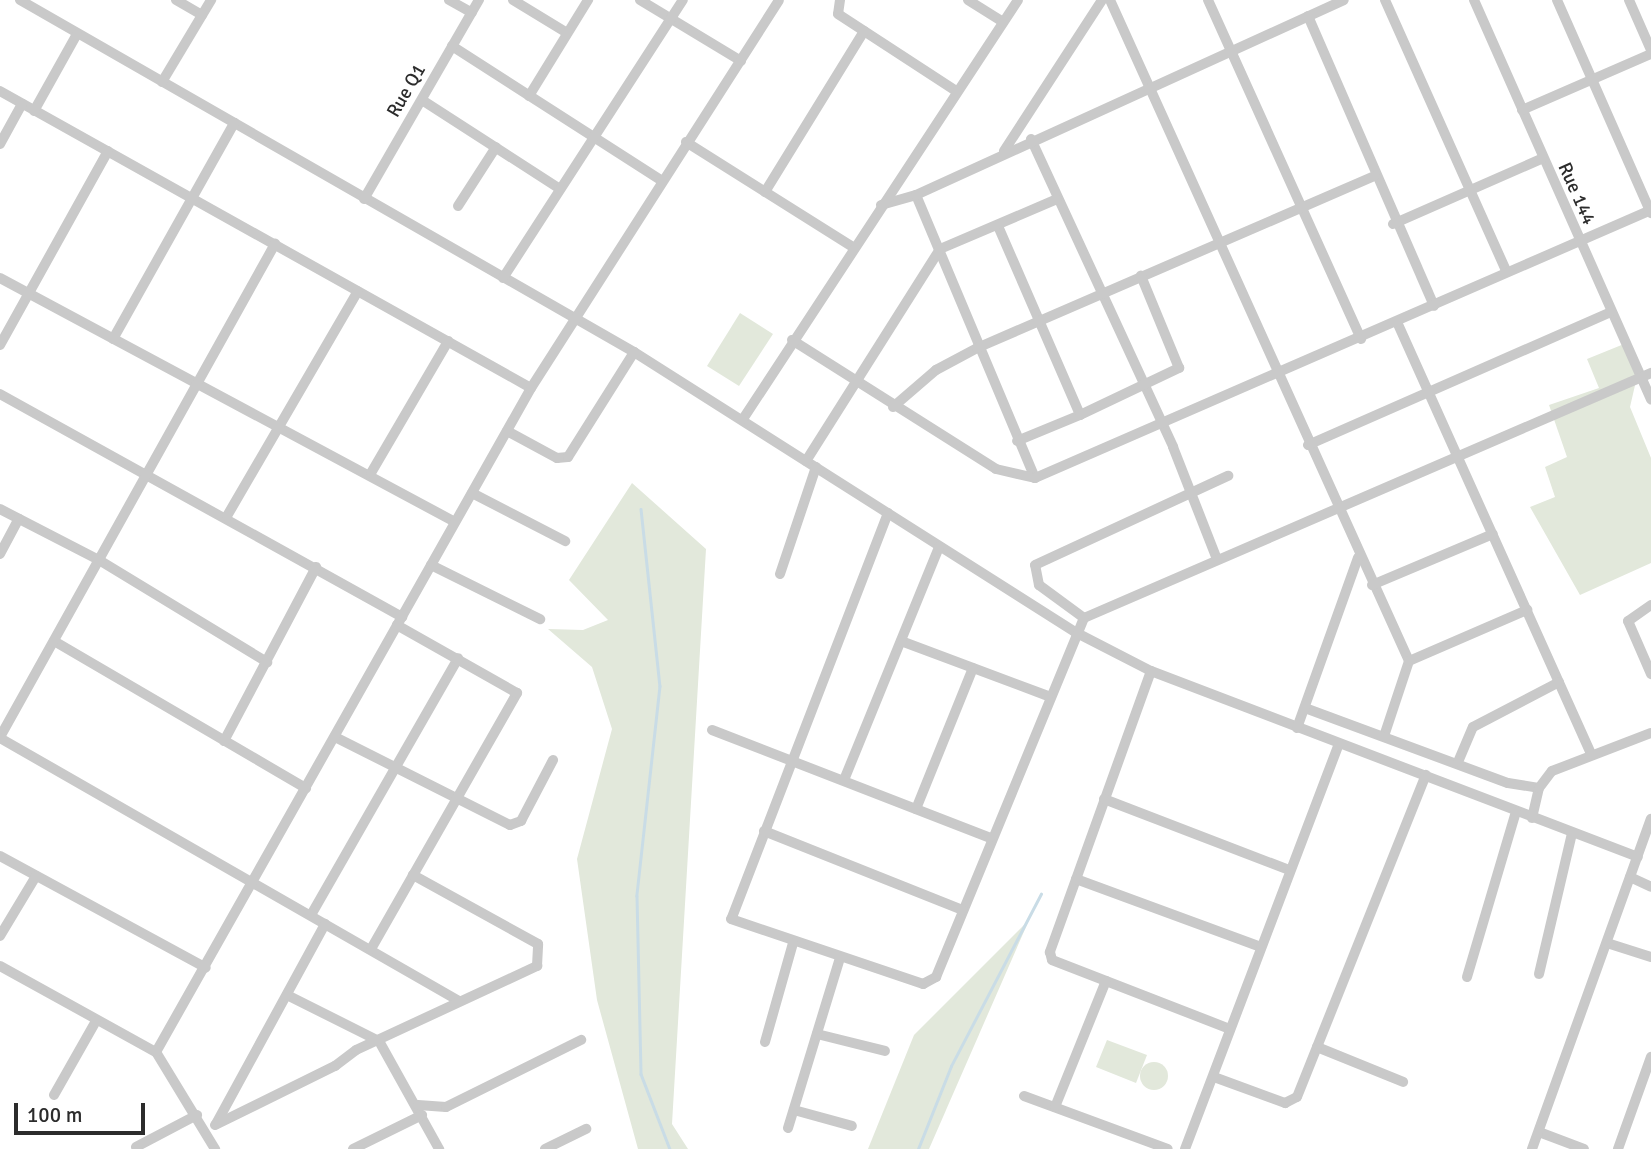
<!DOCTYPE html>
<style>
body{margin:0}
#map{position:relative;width:1651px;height:1149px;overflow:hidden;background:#fff;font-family:Signika,sans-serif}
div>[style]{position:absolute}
.green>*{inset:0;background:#e2e8db}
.round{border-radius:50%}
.stream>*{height:2.5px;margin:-1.25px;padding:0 1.25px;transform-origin:1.25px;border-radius:1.25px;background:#c9dce6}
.minor>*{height:10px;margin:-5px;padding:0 5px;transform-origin:5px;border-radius:5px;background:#c9c9c9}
span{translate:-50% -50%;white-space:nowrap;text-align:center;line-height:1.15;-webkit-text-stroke:7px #fff;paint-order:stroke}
.street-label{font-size:19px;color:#2c2c2c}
.scale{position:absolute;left:14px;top:1103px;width:131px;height:32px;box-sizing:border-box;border:4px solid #2c2c2c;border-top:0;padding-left:9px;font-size:21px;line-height:24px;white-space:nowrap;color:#2c2c2c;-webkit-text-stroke:5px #fff;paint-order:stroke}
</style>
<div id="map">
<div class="green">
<i style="clip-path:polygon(740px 313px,773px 334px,739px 386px,707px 366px)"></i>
<i style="clip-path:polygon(1624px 344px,1639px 368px,1630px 407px,1651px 458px,1651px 563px,1580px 595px,1530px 507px,1555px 497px,1545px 467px,1567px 457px,1549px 405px,1599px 388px,1587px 359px)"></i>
<i style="clip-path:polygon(632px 483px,706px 549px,672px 1124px,688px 1149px,638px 1149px,597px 1000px,577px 859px,612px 729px,592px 667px,548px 629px,583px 630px,608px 620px,569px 580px)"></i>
<i style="clip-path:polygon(1029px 920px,929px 1149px,868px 1149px,914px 1035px)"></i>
<i style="clip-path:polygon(1107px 1040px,1147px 1055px,1136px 1083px,1096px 1067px)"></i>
<i class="round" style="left:1140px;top:1062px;width:28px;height:28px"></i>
</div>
<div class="stream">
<i style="left:641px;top:509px;width:178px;rotate:83.9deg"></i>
<i style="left:660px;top:686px;width:211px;rotate:96.3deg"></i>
<i style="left:637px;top:896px;width:178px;rotate:88.7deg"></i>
<i style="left:641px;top:1074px;width:80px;rotate:68.9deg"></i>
<i style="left:918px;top:1149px;width:89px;rotate:-68.3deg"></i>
<i style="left:951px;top:1066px;width:194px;rotate:-62.4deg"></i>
</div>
<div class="minor">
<i style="left:20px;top:0;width:708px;rotate:29.83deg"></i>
<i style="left:634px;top:352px;width:522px;rotate:32.41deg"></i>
<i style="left:1075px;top:632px;width:85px;rotate:27.2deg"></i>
<i style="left:1151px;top:671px;width:521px;rotate:20.9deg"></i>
<i style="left:176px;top:0;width:30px;rotate:30deg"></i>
<i style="left:449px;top:0;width:26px;rotate:29deg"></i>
<i style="left:513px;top:0;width:63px;rotate:31.4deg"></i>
<i style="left:640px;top:0;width:118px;rotate:31.1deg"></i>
<i style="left:840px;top:0;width:14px;rotate:98deg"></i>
<i style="left:838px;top:14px;width:141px;rotate:33.1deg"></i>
<i style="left:968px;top:0;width:41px;rotate:32.2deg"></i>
<i style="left:1110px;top:0;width:725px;rotate:65.66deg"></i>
<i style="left:1409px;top:661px;width:79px;rotate:108.4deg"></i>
<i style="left:1208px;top:0;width:372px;rotate:65.7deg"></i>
<i style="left:1385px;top:0;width:297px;rotate:65.9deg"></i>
<i style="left:1474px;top:0;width:437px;rotate:66.1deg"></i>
<i style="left:1557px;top:0;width:233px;rotate:66.2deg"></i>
<i style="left:1629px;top:0;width:55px;rotate:66.3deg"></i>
<i style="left:1308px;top:16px;width:316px;rotate:66.5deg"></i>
<i style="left:452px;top:46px;width:248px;rotate:32.7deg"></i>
<i style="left:162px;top:82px;width:96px;rotate:-59.1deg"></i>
<i style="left:0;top:91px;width:608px;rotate:29.22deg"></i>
<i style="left:529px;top:96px;width:113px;rotate:-58.4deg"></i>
<i style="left:422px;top:100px;width:164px;rotate:32.8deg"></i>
<i style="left:1522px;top:110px;width:141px;rotate:-23.5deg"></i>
<i style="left:34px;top:111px;width:88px;rotate:-60.8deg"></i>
<i style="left:1031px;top:139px;width:339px;rotate:65.2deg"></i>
<i style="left:1173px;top:447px;width:120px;rotate:68.6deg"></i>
<i style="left:686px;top:142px;width:199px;rotate:32.2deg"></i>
<i style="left:0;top:144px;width:46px;rotate:-61.2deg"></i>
<i style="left:1004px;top:151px;width:180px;rotate:-57deg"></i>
<i style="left:765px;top:192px;width:189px;rotate:-58.4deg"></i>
<i style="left:916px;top:195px;width:307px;rotate:67.2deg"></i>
<i style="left:364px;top:199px;width:230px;rotate:-60deg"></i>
<i style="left:881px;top:205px;width:36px;rotate:-16deg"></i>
<i style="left:916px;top:195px;width:470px;rotate:-24.5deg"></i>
<i style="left:458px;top:206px;width:70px;rotate:-57.2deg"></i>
<i style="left:1393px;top:224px;width:162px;rotate:-23.7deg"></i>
<i style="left:998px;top:226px;width:206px;rotate:66.5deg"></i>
<i style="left:1080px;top:415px;width:68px;rotate:157.6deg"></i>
<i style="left:0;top:278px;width:516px;rotate:28.2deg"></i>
<i style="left:503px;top:278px;width:331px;rotate:-57.1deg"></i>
<i style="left:1397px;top:322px;width:474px;rotate:65.8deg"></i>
<i style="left:113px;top:339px;width:248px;rotate:-60.7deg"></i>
<i style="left:792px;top:340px;width:241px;rotate:32.3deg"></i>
<i style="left:996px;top:469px;width:40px;rotate:13deg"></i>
<i style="left:1035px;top:478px;width:672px;rotate:-23.51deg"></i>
<i style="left:0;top:345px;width:222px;rotate:-60.9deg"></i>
<i style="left:0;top:394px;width:460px;rotate:29deg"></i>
<i style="left:893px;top:407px;width:57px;rotate:-40.7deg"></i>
<i style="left:936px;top:370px;width:47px;rotate:-28.2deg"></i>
<i style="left:977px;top:348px;width:433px;rotate:-23.4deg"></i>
<i style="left:1080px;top:415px;width:110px;rotate:-25.4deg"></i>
<i style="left:1179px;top:368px;width:100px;rotate:-112.4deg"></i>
<i style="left:743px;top:419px;width:501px;rotate:-56.72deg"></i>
<i style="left:507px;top:431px;width:57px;rotate:28.4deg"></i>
<i style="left:557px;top:458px;width:11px;rotate:-5deg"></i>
<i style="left:568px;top:457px;width:124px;rotate:-57.8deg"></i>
<i style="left:1308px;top:445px;width:329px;rotate:-23.7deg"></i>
<i style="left:806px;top:461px;width:251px;rotate:-57.7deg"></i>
<i style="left:940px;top:249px;width:127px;rotate:-23.1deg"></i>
<i style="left:371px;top:473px;width:153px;rotate:-59.7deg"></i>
<i style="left:472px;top:493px;width:105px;rotate:27.3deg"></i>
<i style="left:0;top:509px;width:111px;rotate:27.3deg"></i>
<i style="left:99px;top:560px;width:197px;rotate:31.3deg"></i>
<i style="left:888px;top:513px;width:435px;rotate:111.1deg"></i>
<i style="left:731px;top:919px;width:203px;rotate:18.7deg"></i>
<i style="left:923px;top:984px;width:15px;rotate:-28deg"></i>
<i style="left:936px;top:977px;width:388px;rotate:-67.6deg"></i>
<i style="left:1084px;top:618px;width:618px;rotate:-23.37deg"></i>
<i style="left:227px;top:516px;width:260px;rotate:-59.8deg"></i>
<i style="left:0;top:554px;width:40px;rotate:-62deg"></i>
<i style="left:431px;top:565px;width:122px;rotate:26.4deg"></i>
<i style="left:780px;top:574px;width:113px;rotate:-71.4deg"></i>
<i style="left:1372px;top:585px;width:131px;rotate:-22.9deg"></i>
<i style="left:1651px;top:605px;width:28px;rotate:145deg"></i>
<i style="left:1628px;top:621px;width:58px;rotate:66.5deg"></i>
<i style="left:1084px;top:618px;width:56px;rotate:-143.7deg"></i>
<i style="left:1039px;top:585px;width:20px;rotate:-101deg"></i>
<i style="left:1035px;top:565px;width:213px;rotate:-24.8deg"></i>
<i style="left:54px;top:641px;width:292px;rotate:30.3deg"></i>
<i style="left:901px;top:641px;width:157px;rotate:20.5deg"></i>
<i style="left:1409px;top:661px;width:129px;rotate:-23.4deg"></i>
<i style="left:1151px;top:671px;width:299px;rotate:109.8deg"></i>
<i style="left:1050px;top:952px;width:8px;rotate:76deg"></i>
<i style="left:1052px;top:960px;width:191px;rotate:21.2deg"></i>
<i style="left:1305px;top:708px;width:216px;rotate:20.3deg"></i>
<i style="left:1508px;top:783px;width:31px;rotate:9deg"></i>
<i style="left:1297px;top:728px;width:181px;rotate:-70.3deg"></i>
<i style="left:712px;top:730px;width:298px;rotate:21.2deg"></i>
<i style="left:0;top:737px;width:565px;rotate:-60.85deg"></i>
<i style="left:335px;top:737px;width:196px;rotate:26.7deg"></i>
<i style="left:510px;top:825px;width:12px;rotate:-20deg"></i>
<i style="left:521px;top:821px;width:69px;rotate:-62.3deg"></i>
<i style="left:0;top:738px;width:529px;rotate:29.81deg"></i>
<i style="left:224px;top:741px;width:197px;rotate:-62.1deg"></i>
<i style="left:1458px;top:762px;width:38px;rotate:-67deg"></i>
<i style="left:1473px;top:727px;width:97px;rotate:-27.6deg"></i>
<i style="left:844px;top:780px;width:252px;rotate:-67.8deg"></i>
<i style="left:1104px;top:799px;width:198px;rotate:21deg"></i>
<i style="left:916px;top:809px;width:152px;rotate:-68deg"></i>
<i style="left:1532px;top:818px;width:31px;rotate:-77deg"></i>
<i style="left:1539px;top:788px;width:21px;rotate:-53deg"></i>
<i style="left:1552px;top:771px;width:106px;rotate:-21deg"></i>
<i style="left:764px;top:831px;width:214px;rotate:21.7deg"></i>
<i style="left:0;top:856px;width:234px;rotate:28.5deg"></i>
<i style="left:1630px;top:877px;width:23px;rotate:25deg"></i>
<i style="left:1076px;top:879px;width:197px;rotate:20.2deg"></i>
<i style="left:311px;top:915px;width:296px;rotate:-60.2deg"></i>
<i style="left:0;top:936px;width:70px;rotate:-59deg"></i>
<i style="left:1607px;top:943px;width:46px;rotate:17.7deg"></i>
<i style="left:371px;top:949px;width:295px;rotate:-60.3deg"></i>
<i style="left:517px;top:693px;width:138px;rotate:-150.5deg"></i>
<i style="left:0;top:966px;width:178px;rotate:28.9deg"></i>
<i style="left:156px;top:1052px;width:114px;rotate:58.7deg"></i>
<i style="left:1539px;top:974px;width:145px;rotate:-76.8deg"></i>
<i style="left:1467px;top:977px;width:172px;rotate:-73.5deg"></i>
<i style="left:287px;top:995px;width:103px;rotate:26.6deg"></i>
<i style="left:379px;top:1041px;width:124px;rotate:60.9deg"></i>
<i style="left:817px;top:1034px;width:70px;rotate:14deg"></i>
<i style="left:765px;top:1042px;width:103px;rotate:-74.2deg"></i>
<i style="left:1317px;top:1047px;width:93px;rotate:22.1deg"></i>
<i style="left:156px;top:1052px;width:763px;rotate:-60.54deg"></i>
<i style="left:531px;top:388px;width:460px;rotate:-57.4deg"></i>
<i style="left:1214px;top:1077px;width:76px;rotate:20.1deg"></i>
<i style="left:1285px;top:1103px;width:13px;rotate:-27deg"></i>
<i style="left:1297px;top:1097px;width:347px;rotate:-68.2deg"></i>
<i style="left:54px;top:1095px;width:85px;rotate:-60.4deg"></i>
<i style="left:1024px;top:1096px;width:153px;rotate:20.2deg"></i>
<i style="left:418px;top:1105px;width:28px;rotate:4deg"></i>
<i style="left:446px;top:1107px;width:151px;rotate:-26.4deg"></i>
<i style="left:1055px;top:1107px;width:136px;rotate:-68deg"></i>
<i style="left:794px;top:1110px;width:60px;rotate:15.4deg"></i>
<i style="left:216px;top:1124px;width:228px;rotate:-61.4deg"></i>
<i style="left:215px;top:1125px;width:134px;rotate:-26.2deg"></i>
<i style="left:335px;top:1066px;width:26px;rotate:-37deg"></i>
<i style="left:356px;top:1050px;width:200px;rotate:-24.9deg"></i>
<i style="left:537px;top:966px;width:22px;rotate:-87deg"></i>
<i style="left:538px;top:944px;width:143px;rotate:-151.1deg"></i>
<i style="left:788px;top:1128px;width:178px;rotate:-73deg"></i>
<i style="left:1539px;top:1132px;width:48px;rotate:20.7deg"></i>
<i style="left:136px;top:1147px;width:69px;rotate:-27.7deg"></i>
<i style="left:353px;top:1149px;width:77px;rotate:-26.2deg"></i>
<i style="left:545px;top:1149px;width:46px;rotate:-26deg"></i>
<i style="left:1185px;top:1149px;width:433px;rotate:-69.2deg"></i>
<i style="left:1532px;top:1149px;width:351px;rotate:-70.2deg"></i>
<i style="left:1618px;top:1149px;width:98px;rotate:-70.3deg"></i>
</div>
<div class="street-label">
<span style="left:407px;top:91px;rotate:-60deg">Rue Q1</span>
<span style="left:1576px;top:194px;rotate:66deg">Rue 144</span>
</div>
<div class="scale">100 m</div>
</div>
